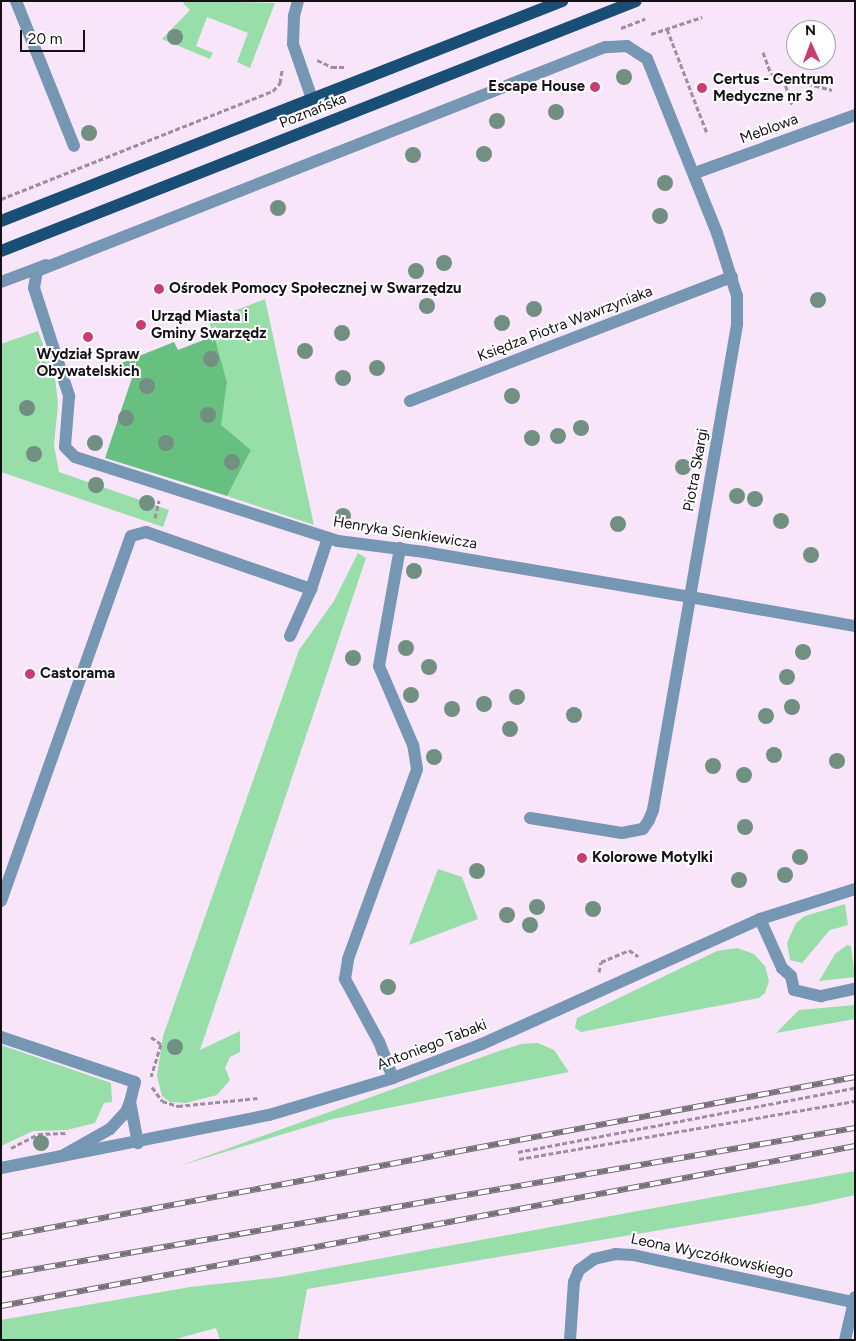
<!DOCTYPE html>
<meta charset="utf-8">
<style>
body{margin:0}
#map{position:relative;width:856px;height:1341px;overflow:hidden;background:#f8e5f9;font-family:Figtree,sans-serif}
div>[style]{position:absolute}
.green>*{inset:0;background:#97dea8}
.forest>*{inset:0;background:#67c080}
.path>*{height:3px;margin-top:-1.5px;transform-origin:0;background:repeating-linear-gradient(90deg,#9d8f9e 0 5px,transparent 0 7.5px)}
.service>*{height:12px;margin:-6px;padding:0 6px;transform-origin:6px;border-radius:6px;background:#7597b4}
.minor>*{height:12px;margin:-6px;padding:0 6px;transform-origin:6px;border-radius:6px;background:#7597b4}
.tertiary>*{height:12px;margin:-6px;padding:0 6px;transform-origin:6px;border-radius:6px;background:#7597b4}
.primary>*{height:12px;margin:-6px;padding:0 6px;transform-origin:6px;border-radius:6px;background:#194f76}
.rail>*{height:5.5px;margin-top:-2.75px;transform-origin:0;background:repeating-linear-gradient(90deg,#fff 0 11px,#796e7a 0 22px);box-sizing:border-box;border-block:1px solid #796e7a}
.trees>*{width:16px;height:16px;margin:-8px;border-radius:50%;background:#719082}
.dots>*{width:14px;height:14px;translate:-50% -50%;box-sizing:border-box;border:2px solid #fff;border-radius:50%}
span{translate:-50% -50%;white-space:nowrap;text-align:center;line-height:1.15;-webkit-text-stroke:4px #fff;paint-order:stroke}
.poi-label{font-size:15px;color:#150f16;font-weight:700}
.left{translate:0 -50%;text-align:left}
.right{translate:-100% -50%;text-align:right}
.street-label{font-size:15px;color:#150f16}
.frame{position:absolute;inset:0;border:2px solid #150f16;pointer-events:none}
.north{position:absolute;left:786px;top:20px;width:50px;height:50px;box-sizing:border-box;background:#fff;border:1px solid #a19fa2;border-radius:50%;rotate:358deg;font-size:14px;font-weight:700;line-height:20px;text-align:center;color:#150f16}
.north::after{content:'';display:block;margin:auto;width:18px;height:22px;background:#c83d74;clip-path:polygon(50% 0,100% 100%,50% 72%,0 100%)}
.scale{position:absolute;left:20px;top:30px;width:65px;height:22px;box-sizing:border-box;border:2px solid #150f16;border-top:0;padding-left:6px;font-size:15px;line-height:18px;white-space:nowrap;color:#150f16;-webkit-text-stroke:4px #fff;paint-order:stroke}
</style>
<div id="map">
<div class="green">
<i style="clip-path:polygon(185px 1px,275px 3px,250px 68px,237px 62px,248px 33px,207px 17px,196px 46px,213px 53px,210px 59px,162px 39px,190px 10px,183px 3px)"></i>
<i style="clip-path:polygon(265px 299px,314px 525px,227px 496px,251px 450px,220px 425px,227px 382px,209px 321px)"></i>
<i style="clip-path:polygon(38px 331px,55px 377px,58px 404px,54px 445px,59px 472px,169px 510px,163px 527px,1px 472px,1px 344px)"></i>
<i style="clip-path:polygon(358px 553px,366px 558px,200px 1050px,240px 1031px,240px 1052px,230px 1057px,225px 1068px,230px 1080px,217px 1095px,186px 1103px,170px 1102px,162px 1096px,157px 1076px,163px 1036px,299px 650px,334px 601px)"></i>
<i style="clip-path:polygon(438px 869px,462px 877px,478px 919px,409px 945px)"></i>
<i style="clip-path:polygon(845px 904px,848px 925px,830px 930px,802px 963px,790px 960px,787px 943px,796px 923px,805px 916px)"></i>
<i style="clip-path:polygon(847px 945px,851px 946px,855px 977px,819px 981px,835px 954px)"></i>
<i style="clip-path:polygon(737px 948px,754px 954px,765px 966px,769px 981px,765px 993px,759px 998px,581px 1032px,575px 1028px,577px 1018px,717px 951px)"></i>
<i style="clip-path:polygon(855px 1005px,855px 1019px,776px 1033px,799px 1010px)"></i>
<i style="clip-path:polygon(538px 1043px,554px 1050px,569px 1072px,333px 1119px,179px 1166px,499px 1051px,521px 1044px)"></i>
<i style="clip-path:polygon(1px 1045px,111px 1083px,112px 1102px,104px 1103px,95px 1123px,67px 1130px,33px 1131px,1px 1146px)"></i>
<i style="clip-path:polygon(855px 1171px,855px 1195px,810px 1205px,307px 1289px,298px 1340px,220px 1340px,216px 1328px,172px 1340px,1px 1340px,1px 1320px,190px 1287px,280px 1277px)"></i>
</div>
<div class="forest">
<i style="clip-path:polygon(214px 336px,227px 382px,221px 425px,251px 450px,227px 496px,105px 458px,133px 375px,123px 372px,119px 364px,174px 342px,178px 350px)"></i>
</div>
<div class="path">
<i style="left:621px;top:28px;width:26px;rotate:-21deg"></i>
<i style="left:667px;top:29px;width:111px;rotate:69deg"></i>
<i style="left:651px;top:34px;width:54px;rotate:-18.4deg"></i>
<i style="left:763px;top:52px;width:23px;rotate:70deg"></i>
<i style="left:771px;top:74px;width:63px;rotate:14.7deg"></i>
<i style="left:317px;top:60px;width:17px;rotate:25deg"></i>
<i style="left:332px;top:67px;width:12px"></i>
<i style="left:783px;top:78px;width:28px;rotate:71deg"></i>
<i style="left:1px;top:199px;width:293px;rotate:-21.7deg"></i>
<i style="left:273px;top:91px;width:11px;rotate:-49deg"></i>
<i style="left:280px;top:83px;width:13px;rotate:-81deg"></i>
<i style="left:155px;top:518px;width:18px;rotate:-77deg"></i>
<i style="left:599px;top:972px;width:10px;rotate:-79deg"></i>
<i style="left:601px;top:962px;width:30px;rotate:-23deg"></i>
<i style="left:629px;top:950px;width:11px;rotate:34deg"></i>
<i style="left:151px;top:1037px;width:12px;rotate:35deg"></i>
<i style="left:161px;top:1044px;width:34px;rotate:107deg"></i>
<i style="left:152px;top:1087px;width:17px;rotate:54deg"></i>
<i style="left:162px;top:1101px;width:17px;rotate:17deg"></i>
<i style="left:178px;top:1106px;width:80px;rotate:-5.7deg"></i>
<i style="left:11px;top:1148px;width:30px;rotate:-27deg"></i>
<i style="left:38px;top:1134px;width:28px;rotate:-2deg"></i>
<i style="left:518px;top:1152px;width:343px;rotate:-10.8deg"></i>
<i style="left:519px;top:1159px;width:341px;rotate:-9.8deg"></i>
</div>
<div class="service">
<i style="left:1px;top:282px;width:48px;rotate:-20.7deg"></i>
<i style="left:290px;top:636px;width:51px;rotate:-65.9deg"></i>
<i style="left:311px;top:589px;width:54px;rotate:-71.6deg"></i>
<i style="left:1px;top:901px;width:387px;rotate:-70.4deg"></i>
<i style="left:131px;top:536px;width:16px;rotate:-15deg"></i>
<i style="left:146px;top:532px;width:175px;rotate:19.1deg"></i>
<i style="left:760px;top:919px;width:54px;rotate:65.8deg"></i>
<i style="left:782px;top:968px;width:12px;rotate:42deg"></i>
<i style="left:791px;top:976px;width:14px;rotate:78deg"></i>
<i style="left:794px;top:990px;width:28px;rotate:13deg"></i>
<i style="left:821px;top:996px;width:35px;rotate:-12deg"></i>
<i style="left:1px;top:1037px;width:141px;rotate:18.6deg"></i>
<i style="left:135px;top:1082px;width:21px;rotate:104deg"></i>
<i style="left:130px;top:1102px;width:42px;rotate:79deg"></i>
<i style="left:62px;top:1156px;width:55px;rotate:-29.4deg"></i>
<i style="left:110px;top:1129px;width:23px;rotate:-47deg"></i>
<i style="left:126px;top:1112px;width:11px;rotate:-68deg"></i>
</div>
<div class="minor">
<i style="left:16px;top:1px;width:156px;rotate:68.2deg"></i>
<i style="left:298px;top:1px;width:16px;rotate:105deg"></i>
<i style="left:294px;top:16px;width:28px;rotate:92deg"></i>
<i style="left:293px;top:44px;width:58px;rotate:70.9deg"></i>
<i style="left:695px;top:173px;width:170px;rotate:-19.9deg"></i>
<i style="left:410px;top:401px;width:345px;rotate:-21.1deg"></i>
<i style="left:530px;top:818px;width:93px;rotate:9.3deg"></i>
<i style="left:622px;top:833px;width:21px;rotate:-11deg"></i>
<i style="left:643px;top:829px;width:11px;rotate:-56deg"></i>
<i style="left:649px;top:820px;width:11px;rotate:-68deg"></i>
<i style="left:653px;top:810px;width:216px;rotate:-80.1deg"></i>
<i style="left:690px;top:597px;width:277px;rotate:-80.2deg"></i>
<i style="left:737px;top:324px;width:28px;rotate:-90deg"></i>
<i style="left:737px;top:296px;width:66px;rotate:-107.6deg"></i>
<i style="left:717px;top:233px;width:188px;rotate:-111.9deg"></i>
<i style="left:647px;top:59px;width:24px;rotate:-147deg"></i>
<i style="left:627px;top:46px;width:22px;rotate:177deg"></i>
<i style="left:605px;top:47px;width:611px;rotate:158.48deg"></i>
<i style="left:37px;top:271px;width:17px;rotate:100deg"></i>
<i style="left:34px;top:288px;width:114px;rotate:72deg"></i>
<i style="left:69px;top:396px;width:51px;rotate:94.5deg"></i>
<i style="left:65px;top:447px;width:14px;rotate:45deg"></i>
<i style="left:75px;top:457px;width:276px;rotate:17.7deg"></i>
<i style="left:338px;top:541px;width:87px;rotate:7.3deg"></i>
<i style="left:424px;top:552px;width:270px;rotate:9.6deg"></i>
<i style="left:690px;top:597px;width:168px;rotate:10deg"></i>
<i style="left:393px;top:1078px;width:39px;rotate:-111deg"></i>
<i style="left:379px;top:1042px;width:72px;rotate:-118.4deg"></i>
<i style="left:345px;top:979px;width:20px;rotate:-81deg"></i>
<i style="left:348px;top:959px;width:202px;rotate:-70deg"></i>
<i style="left:417px;top:769px;width:24px;rotate:-99deg"></i>
<i style="left:413px;top:745px;width:86px;rotate:-113.3deg"></i>
<i style="left:379px;top:666px;width:120px;rotate:-79.9deg"></i>
<i style="left:570px;top:1340px;width:58px;rotate:-86.1deg"></i>
<i style="left:574px;top:1282px;width:13px;rotate:-67deg"></i>
<i style="left:579px;top:1270px;width:19px;rotate:-36deg"></i>
<i style="left:594px;top:1259px;width:22px;rotate:-13deg"></i>
<i style="left:615px;top:1254px;width:18px;rotate:3deg"></i>
<i style="left:633px;top:1255px;width:225px;rotate:12.1deg"></i>
<i style="left:845px;top:1340px;width:44px;rotate:-76.9deg"></i>
</div>
<div class="tertiary">
<i style="left:1px;top:1168px;width:273px;rotate:-11.2deg"></i>
<i style="left:269px;top:1115px;width:129px;rotate:-16.6deg"></i>
<i style="left:393px;top:1078px;width:95px;rotate:-20.9deg"></i>
<i style="left:482px;top:1044px;width:305px;rotate:-24.2deg"></i>
<i style="left:760px;top:919px;width:100px;rotate:-17.5deg"></i>
</div>
<div class="primary">
<i style="left:1px;top:221px;width:603px;rotate:-21.41deg"></i>
<i style="left:1px;top:251px;width:682px;rotate:-21.49deg"></i>
</div>
<div class="rail">
<i style="left:1px;top:1237px;width:869px;rotate:-10.61deg"></i>
<i style="left:1px;top:1275px;width:867px;rotate:-9.77deg"></i>
<i style="left:1px;top:1306px;width:869px;rotate:-10.61deg"></i>
</div>
<div class="trees">
<i style="left:175px;top:37px"></i>
<i style="left:624px;top:77px"></i>
<i style="left:556px;top:112px"></i>
<i style="left:497px;top:121px"></i>
<i style="left:89px;top:133px"></i>
<i style="left:484px;top:154px"></i>
<i style="left:413px;top:155px"></i>
<i style="left:665px;top:183px"></i>
<i style="left:278px;top:208px"></i>
<i style="left:660px;top:216px"></i>
<i style="left:444px;top:263px"></i>
<i style="left:416px;top:271px"></i>
<i style="left:818px;top:300px"></i>
<i style="left:427px;top:306px"></i>
<i style="left:534px;top:309px"></i>
<i style="left:502px;top:323px"></i>
<i style="left:342px;top:333px"></i>
<i style="left:305px;top:351px"></i>
<i style="left:211px;top:359px"></i>
<i style="left:377px;top:368px"></i>
<i style="left:343px;top:378px"></i>
<i style="left:147px;top:386px"></i>
<i style="left:512px;top:396px"></i>
<i style="left:27px;top:408px"></i>
<i style="left:208px;top:415px"></i>
<i style="left:126px;top:418px"></i>
<i style="left:581px;top:428px"></i>
<i style="left:558px;top:436px"></i>
<i style="left:532px;top:438px"></i>
<i style="left:95px;top:443px"></i>
<i style="left:166px;top:443px"></i>
<i style="left:34px;top:454px"></i>
<i style="left:232px;top:462px"></i>
<i style="left:683px;top:467px"></i>
<i style="left:96px;top:485px"></i>
<i style="left:737px;top:496px"></i>
<i style="left:755px;top:499px"></i>
<i style="left:147px;top:503px"></i>
<i style="left:343px;top:516px"></i>
<i style="left:781px;top:521px"></i>
<i style="left:618px;top:524px"></i>
<i style="left:811px;top:555px"></i>
<i style="left:414px;top:571px"></i>
<i style="left:406px;top:648px"></i>
<i style="left:803px;top:652px"></i>
<i style="left:353px;top:658px"></i>
<i style="left:429px;top:667px"></i>
<i style="left:787px;top:677px"></i>
<i style="left:411px;top:695px"></i>
<i style="left:517px;top:697px"></i>
<i style="left:484px;top:704px"></i>
<i style="left:792px;top:707px"></i>
<i style="left:452px;top:709px"></i>
<i style="left:574px;top:715px"></i>
<i style="left:766px;top:716px"></i>
<i style="left:510px;top:729px"></i>
<i style="left:774px;top:755px"></i>
<i style="left:434px;top:757px"></i>
<i style="left:837px;top:761px"></i>
<i style="left:713px;top:766px"></i>
<i style="left:744px;top:775px"></i>
<i style="left:745px;top:827px"></i>
<i style="left:800px;top:857px"></i>
<i style="left:477px;top:871px"></i>
<i style="left:785px;top:875px"></i>
<i style="left:739px;top:880px"></i>
<i style="left:537px;top:907px"></i>
<i style="left:593px;top:909px"></i>
<i style="left:507px;top:915px"></i>
<i style="left:530px;top:925px"></i>
<i style="left:388px;top:987px"></i>
<i style="left:175px;top:1047px"></i>
<i style="left:41px;top:1143px"></i>
</div>
<div class="dots">
<i style="left:595px;top:87px;background:#c83d74"></i>
<i style="left:702px;top:88px;background:#c83d74"></i>
<i style="left:159px;top:289px;background:#c83d74"></i>
<i style="left:141px;top:325px;background:#c83d74"></i>
<i style="left:88px;top:337px;background:#c83d74"></i>
<i style="left:30px;top:674px;background:#c83d74"></i>
<i style="left:582px;top:858px;background:#c83d74"></i>
</div>
<div class="poi-label">
<span class="left" style="left:713px;top:88px">Certus - Centrum<br>Medyczne nr 3</span>
<span class="right" style="left:585px;top:87px">Escape House</span>
<span class="left" style="left:169px;top:289px">Ośrodek Pomocy Społecznej w Swarzędzu</span>
<span class="left" style="left:151px;top:325px">Urząd Miasta i<br>Gminy Swarzędz</span>
<span style="left:88px;top:363px">Wydział Spraw<br>Obywatelskich</span>
<span class="left" style="left:40px;top:674px">Castorama</span>
<span class="left" style="left:592px;top:858px">Kolorowe Motylki</span>
</div>
<div class="street-label">
<span style="left:313px;top:111px;rotate:-22deg">Poznańska</span>
<span style="left:769px;top:129px;rotate:-20deg">Meblowa</span>
<span style="left:565px;top:324px;rotate:-21deg">Księdza Piotra Wawrzyniaka</span>
<span style="left:696px;top:470px;rotate:-80deg">Piotra Skargi</span>
<span style="left:405px;top:533px;rotate:9deg">Henryka Sienkiewicza</span>
<span style="left:432px;top:1045px;rotate:-21deg">Antoniego Tabaki</span>
<span style="left:712px;top:1256px;rotate:12deg">Leona Wyczółkowskiego</span>
</div>
<div class="frame"></div>
<div class="north">N</div>
<div class="scale">20 m</div>
</div>
